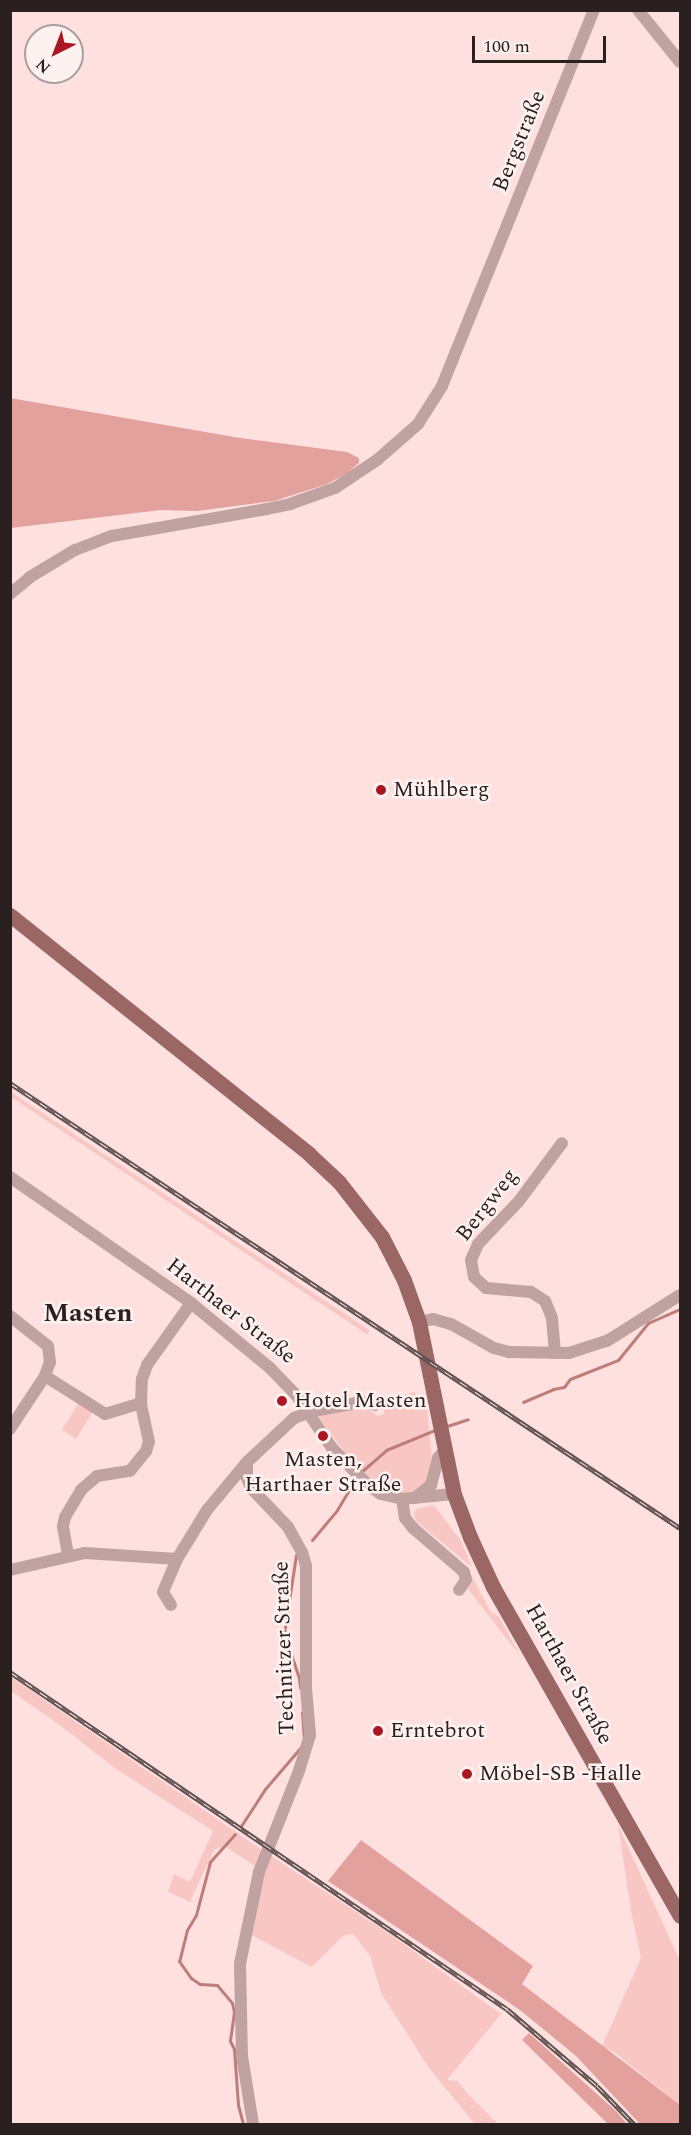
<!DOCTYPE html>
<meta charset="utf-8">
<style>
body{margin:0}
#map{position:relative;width:691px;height:2135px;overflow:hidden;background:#fee0de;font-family:Spectral,serif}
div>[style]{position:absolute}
.green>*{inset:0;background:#f9c7c3}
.forest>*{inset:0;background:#e3a19d}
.stream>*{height:3px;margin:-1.5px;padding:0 1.5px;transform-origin:1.5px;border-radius:1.5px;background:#bd7e7a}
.minor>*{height:12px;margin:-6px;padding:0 6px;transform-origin:6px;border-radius:6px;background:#c0a2a0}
.major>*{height:15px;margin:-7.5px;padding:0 7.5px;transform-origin:7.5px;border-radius:7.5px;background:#9b6764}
.rail>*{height:5px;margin-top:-2.5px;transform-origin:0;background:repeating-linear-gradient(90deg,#fef2f1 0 9px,#605150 0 18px);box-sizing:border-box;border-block:2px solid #605150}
.dots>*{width:16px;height:16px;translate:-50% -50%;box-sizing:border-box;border:3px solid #fef2f1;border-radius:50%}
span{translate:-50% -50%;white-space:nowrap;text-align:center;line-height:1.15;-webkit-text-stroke:5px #fef2f1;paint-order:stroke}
.street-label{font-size:22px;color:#2a201f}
.poi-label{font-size:22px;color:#2a201f}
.left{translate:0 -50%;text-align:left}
.quarter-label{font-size:26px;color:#2a201f;font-weight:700}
.frame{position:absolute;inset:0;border:12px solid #2a201f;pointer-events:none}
.north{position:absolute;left:24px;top:24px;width:60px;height:60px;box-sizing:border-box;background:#fef2f1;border:2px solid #a99e9d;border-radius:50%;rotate:222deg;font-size:16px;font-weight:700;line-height:24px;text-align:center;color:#2a201f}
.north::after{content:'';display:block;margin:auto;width:21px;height:27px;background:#ab1625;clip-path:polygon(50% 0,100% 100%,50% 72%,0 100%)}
.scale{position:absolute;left:472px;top:36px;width:134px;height:27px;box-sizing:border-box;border:3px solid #2a201f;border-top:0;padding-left:8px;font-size:18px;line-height:21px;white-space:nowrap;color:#2a201f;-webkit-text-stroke:4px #fef2f1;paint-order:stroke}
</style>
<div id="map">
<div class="green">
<i style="clip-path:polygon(11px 1092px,369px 1330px,368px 1335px,11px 1097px)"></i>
<i style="clip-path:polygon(414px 1392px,417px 1395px,419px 1407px,427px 1407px,433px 1470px,427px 1483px,414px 1493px,401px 1495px,377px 1486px,353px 1463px,316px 1414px,362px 1406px,378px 1416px,384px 1414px,383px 1401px)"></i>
<i style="clip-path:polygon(80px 1401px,94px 1410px,76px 1439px,62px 1430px)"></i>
<i style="clip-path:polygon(434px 1505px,461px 1541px,472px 1567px,416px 1521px,414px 1514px,416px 1509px)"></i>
<i style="clip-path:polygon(471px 1574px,490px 1611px,499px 1617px,521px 1657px,468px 1589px,472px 1583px)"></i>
<i style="clip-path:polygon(11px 1677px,262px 1850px,256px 1867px,225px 1846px,214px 1850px,190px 1902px,168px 1892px,174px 1874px,190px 1882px,213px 1831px,116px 1769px,61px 1726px,11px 1691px)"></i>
<i style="clip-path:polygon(618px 1825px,680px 1961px,680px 2105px,614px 2052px,602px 2046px,641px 1958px,632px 1917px)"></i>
<i style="clip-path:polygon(270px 1855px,394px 1937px,501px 2014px,447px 2080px,458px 2081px,466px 2092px,498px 2124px,475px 2124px,429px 2068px,381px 1993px,370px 1956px,353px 1934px,344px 1935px,312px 1967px,249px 1934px)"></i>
</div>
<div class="forest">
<i style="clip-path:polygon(10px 398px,240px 438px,347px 452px,359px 458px,359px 463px,346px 474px,327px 484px,274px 501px,197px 511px,161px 510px,11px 528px)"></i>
<i style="clip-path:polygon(361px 1840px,533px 1966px,522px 1984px,680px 2105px,680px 2124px,640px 2124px,576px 2056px,520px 2010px,328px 1881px)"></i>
<i style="clip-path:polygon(529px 2033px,617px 2112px,627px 2124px,608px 2124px,522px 2040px)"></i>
</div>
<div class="stream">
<i style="left:523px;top:1402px;width:33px;rotate:-23deg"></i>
<i style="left:553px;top:1389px;width:11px;rotate:-10deg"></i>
<i style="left:564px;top:1387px;width:10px;rotate:-53deg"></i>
<i style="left:570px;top:1379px;width:52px;rotate:-21.6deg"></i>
<i style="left:618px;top:1360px;width:48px;rotate:-51deg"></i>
<i style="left:648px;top:1323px;width:35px;rotate:-24deg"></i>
<i style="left:444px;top:1427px;width:25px;rotate:-18deg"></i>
<i style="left:361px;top:1472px;width:33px;rotate:-41deg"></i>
<i style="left:386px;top:1450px;width:53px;rotate:-22.2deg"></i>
<i style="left:312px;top:1540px;width:39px;rotate:-50deg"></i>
<i style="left:337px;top:1510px;width:39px;rotate:-59deg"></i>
<i style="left:296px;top:1555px;width:79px;rotate:98.7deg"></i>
<i style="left:284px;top:1633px;width:47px;rotate:71.6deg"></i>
<i style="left:299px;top:1678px;width:10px;rotate:84deg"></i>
<i style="left:302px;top:1712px;width:27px;rotate:86deg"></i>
<i style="left:241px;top:1826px;width:44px;rotate:-57deg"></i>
<i style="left:265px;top:1789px;width:55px;rotate:-49.4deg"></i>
<i style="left:235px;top:1834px;width:38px;rotate:132deg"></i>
<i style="left:210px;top:1862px;width:55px;rotate:104.8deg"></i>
<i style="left:196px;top:1915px;width:17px;rotate:121deg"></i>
<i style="left:187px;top:1930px;width:32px;rotate:104deg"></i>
<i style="left:179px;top:1961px;width:21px;rotate:55deg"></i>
<i style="left:191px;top:1978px;width:11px;rotate:34deg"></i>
<i style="left:200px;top:1984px;width:17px;rotate:3deg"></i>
<i style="left:217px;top:1985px;width:23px;rotate:50deg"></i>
<i style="left:232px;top:2003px;width:9px;rotate:77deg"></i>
<i style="left:234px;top:2012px;width:29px;rotate:98deg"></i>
<i style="left:230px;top:2041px;width:9px;rotate:63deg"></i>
<i style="left:234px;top:2049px;width:56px;rotate:85.9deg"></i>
<i style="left:238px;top:2105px;width:20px;rotate:75deg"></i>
</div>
<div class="minor">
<i style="left:638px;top:10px;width:67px;rotate:51.1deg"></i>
<i style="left:10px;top:594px;width:26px;rotate:-40deg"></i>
<i style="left:30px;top:577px;width:52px;rotate:-31deg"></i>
<i style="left:75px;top:550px;width:40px;rotate:-21deg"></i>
<i style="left:112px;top:536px;width:157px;rotate:-9.9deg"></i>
<i style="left:267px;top:509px;width:24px;rotate:-12deg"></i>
<i style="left:290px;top:504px;width:48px;rotate:-19.6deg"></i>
<i style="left:335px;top:488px;width:50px;rotate:-33.7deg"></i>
<i style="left:377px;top:460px;width:55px;rotate:-41.3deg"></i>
<i style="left:418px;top:424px;width:45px;rotate:-57.7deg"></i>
<i style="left:442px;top:386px;width:406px;rotate:-68deg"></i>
<i style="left:10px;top:1177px;width:221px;rotate:34.8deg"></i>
<i style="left:191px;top:1303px;width:102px;rotate:39.4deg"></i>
<i style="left:270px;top:1368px;width:37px;rotate:46deg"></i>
<i style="left:296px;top:1395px;width:64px;rotate:55.8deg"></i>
<i style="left:332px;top:1448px;width:53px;rotate:45.8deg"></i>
<i style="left:369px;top:1486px;width:14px;rotate:34deg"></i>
<i style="left:381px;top:1494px;width:22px;rotate:13deg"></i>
<i style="left:402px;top:1499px;width:52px;rotate:-5.5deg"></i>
<i style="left:10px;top:1316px;width:48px;rotate:38.3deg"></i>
<i style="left:48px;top:1346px;width:16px;rotate:83deg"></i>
<i style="left:50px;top:1362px;width:15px;rotate:110deg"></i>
<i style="left:45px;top:1376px;width:71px;rotate:32.3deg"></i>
<i style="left:105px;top:1414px;width:38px;rotate:-17deg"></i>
<i style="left:419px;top:1322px;width:14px;rotate:-12deg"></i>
<i style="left:433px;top:1319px;width:19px;rotate:16deg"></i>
<i style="left:451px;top:1324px;width:49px;rotate:29.2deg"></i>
<i style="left:494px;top:1348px;width:16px;rotate:15deg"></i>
<i style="left:509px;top:1352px;width:60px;rotate:1deg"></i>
<i style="left:569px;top:1353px;width:40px;rotate:-18deg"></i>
<i style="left:607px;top:1341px;width:86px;rotate:-32.2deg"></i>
<i style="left:555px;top:1353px;width:35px;rotate:-95deg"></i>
<i style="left:552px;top:1318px;width:18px;rotate:-112deg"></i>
<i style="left:545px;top:1301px;width:17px;rotate:-147deg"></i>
<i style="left:531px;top:1292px;width:45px;rotate:-174.9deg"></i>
<i style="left:486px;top:1288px;width:16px;rotate:-137deg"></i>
<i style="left:474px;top:1277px;width:17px;rotate:-100deg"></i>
<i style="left:471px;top:1260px;width:17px;rotate:-66deg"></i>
<i style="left:478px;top:1244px;width:59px;rotate:-46.4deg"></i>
<i style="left:519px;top:1201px;width:72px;rotate:-53.4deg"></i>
<i style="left:10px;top:1429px;width:64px;rotate:-56.6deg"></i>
<i style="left:247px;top:1462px;width:16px;rotate:90deg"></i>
<i style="left:247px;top:1478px;width:11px;rotate:68deg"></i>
<i style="left:251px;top:1488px;width:54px;rotate:46.5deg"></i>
<i style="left:288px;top:1527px;width:29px;rotate:61deg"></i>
<i style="left:302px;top:1552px;width:15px;rotate:74deg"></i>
<i style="left:306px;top:1566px;width:122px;rotate:90deg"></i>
<i style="left:306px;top:1688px;width:47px;rotate:85.1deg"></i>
<i style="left:310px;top:1735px;width:38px;rotate:107deg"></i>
<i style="left:299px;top:1771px;width:109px;rotate:111.6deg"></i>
<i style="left:259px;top:1872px;width:94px;rotate:101.7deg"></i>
<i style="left:240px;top:1964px;width:92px;rotate:88.8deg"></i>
<i style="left:242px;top:2056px;width:69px;rotate:80.8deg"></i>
<i style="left:415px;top:1498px;width:21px;rotate:-39deg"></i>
<i style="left:431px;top:1485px;width:28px;rotate:-75deg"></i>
<i style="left:438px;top:1458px;width:9px;rotate:-49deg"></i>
<i style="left:402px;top:1499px;width:19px;rotate:81deg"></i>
<i style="left:405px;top:1518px;width:13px;rotate:51deg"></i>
<i style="left:413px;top:1528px;width:67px;rotate:40.8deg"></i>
<i style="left:464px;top:1572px;width:8px;rotate:76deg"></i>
<i style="left:466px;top:1580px;width:12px;rotate:125deg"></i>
<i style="left:68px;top:1555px;width:29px;rotate:-100deg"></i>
<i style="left:63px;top:1526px;width:9px;rotate:-77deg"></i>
<i style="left:65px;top:1517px;width:31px;rotate:-59deg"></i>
<i style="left:81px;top:1490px;width:21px;rotate:-41deg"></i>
<i style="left:97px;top:1476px;width:33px;rotate:-9deg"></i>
<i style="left:130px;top:1471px;width:26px;rotate:-51deg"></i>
<i style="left:146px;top:1451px;width:9px;rotate:-72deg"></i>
<i style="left:149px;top:1442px;width:40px;rotate:-102deg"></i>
<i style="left:141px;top:1403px;width:24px;rotate:-88deg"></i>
<i style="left:142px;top:1379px;width:15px;rotate:-70deg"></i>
<i style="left:147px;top:1365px;width:76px;rotate:-54.6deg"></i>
<i style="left:10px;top:1570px;width:77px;rotate:-12.8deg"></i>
<i style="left:85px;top:1553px;width:92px;rotate:3.7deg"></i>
<i style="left:171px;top:1605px;width:15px;rotate:-122deg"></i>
<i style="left:163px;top:1592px;width:36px;rotate:-67deg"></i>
<i style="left:177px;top:1559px;width:57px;rotate:-58.5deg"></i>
<i style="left:207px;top:1510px;width:62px;rotate:-50.2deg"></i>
<i style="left:247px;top:1462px;width:64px;rotate:-43.1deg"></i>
<i style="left:294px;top:1418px;width:20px;rotate:-20deg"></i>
<i style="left:313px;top:1411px;width:50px;rotate:-10.4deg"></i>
<i style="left:362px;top:1402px;width:13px;rotate:13deg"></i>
</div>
<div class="major">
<i style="left:10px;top:915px;width:383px;rotate:38.6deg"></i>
<i style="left:309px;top:1154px;width:41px;rotate:43deg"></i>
<i style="left:339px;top:1182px;width:70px;rotate:52deg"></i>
<i style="left:382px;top:1237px;width:48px;rotate:62.9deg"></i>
<i style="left:404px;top:1280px;width:45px;rotate:70.3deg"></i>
<i style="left:419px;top:1322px;width:176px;rotate:78.5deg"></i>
<i style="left:454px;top:1494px;width:46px;rotate:69.6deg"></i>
<i style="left:470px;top:1537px;width:55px;rotate:65.3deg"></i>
<i style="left:493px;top:1587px;width:378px;rotate:60.4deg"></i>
</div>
<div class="rail">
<i style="left:10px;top:1083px;width:804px;rotate:33.59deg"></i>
<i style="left:10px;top:1672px;width:600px;rotate:34.14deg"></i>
<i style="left:507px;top:2009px;width:118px;rotate:40.5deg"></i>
<i style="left:597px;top:2086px;width:53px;rotate:45.8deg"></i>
</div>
<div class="dots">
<i style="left:381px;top:790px;background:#ab1625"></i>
<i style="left:282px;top:1401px;background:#ab1625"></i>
<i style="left:323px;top:1436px;background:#ab1625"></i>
<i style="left:378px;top:1731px;background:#ab1625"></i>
<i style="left:467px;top:1774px;background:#ab1625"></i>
</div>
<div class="street-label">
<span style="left:519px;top:141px;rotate:-68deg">Bergstraße</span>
<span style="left:487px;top:1205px;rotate:-52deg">Bergweg</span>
<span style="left:231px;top:1311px;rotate:38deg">Harthaer Straße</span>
<span style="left:284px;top:1648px;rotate:-92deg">Technitzer Straße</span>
<span style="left:569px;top:1674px;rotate:61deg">Harthaer Straße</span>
</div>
<div class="poi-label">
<span class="left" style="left:393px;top:790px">Mühlberg</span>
<span class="left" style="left:294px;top:1401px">Hotel Masten</span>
<span style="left:323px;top:1472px">Masten,<br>Harthaer Straße</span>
<span class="left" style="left:390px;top:1731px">Erntebrot</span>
<span class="left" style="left:479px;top:1774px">Möbel-SB -Halle</span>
</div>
<div class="quarter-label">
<span style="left:88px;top:1314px">Masten</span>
</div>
<div class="frame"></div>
<div class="north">N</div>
<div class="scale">100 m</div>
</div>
